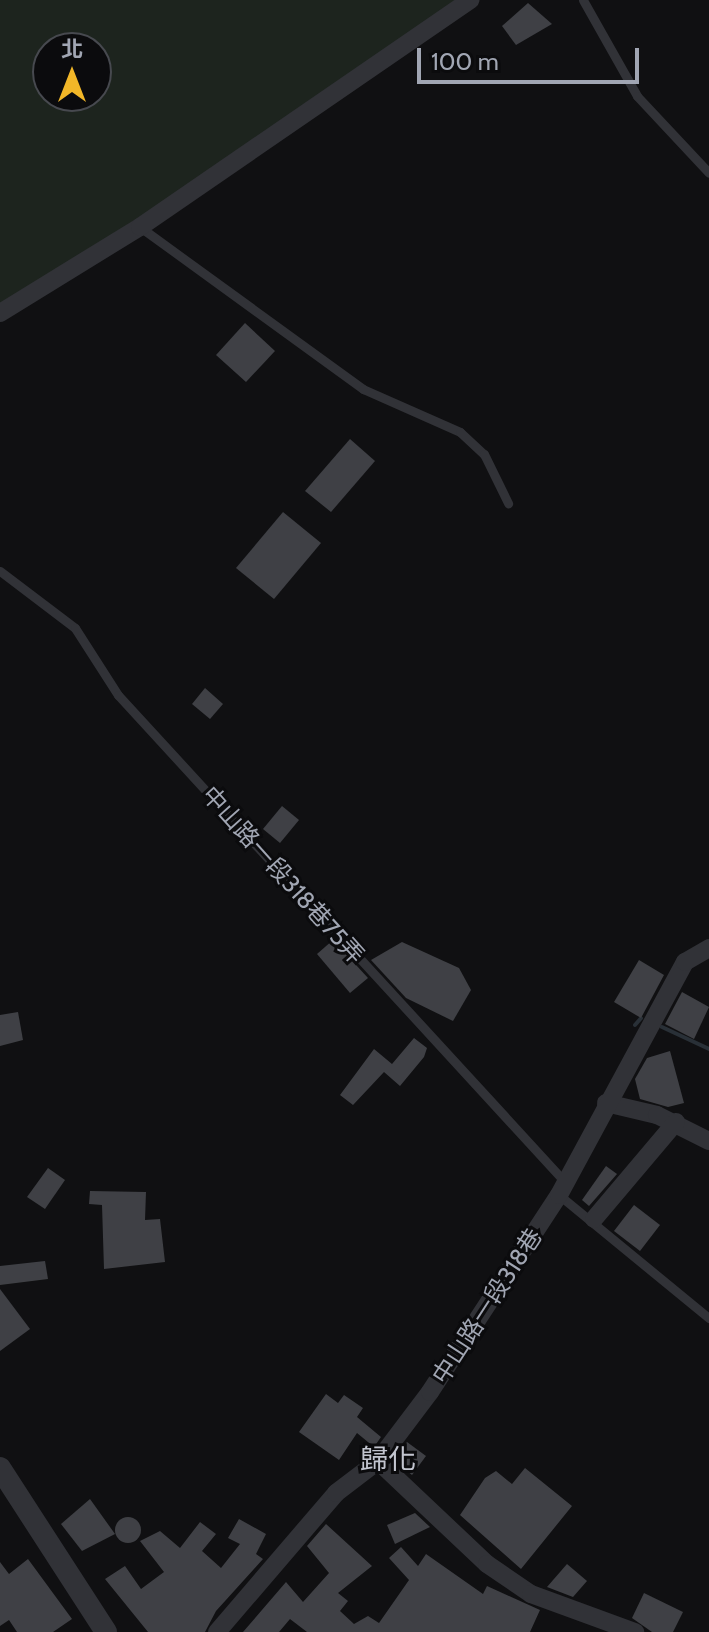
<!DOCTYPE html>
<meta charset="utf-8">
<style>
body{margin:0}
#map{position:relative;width:709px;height:1632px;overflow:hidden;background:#101012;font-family:Cabin,"Noto Sans TC",sans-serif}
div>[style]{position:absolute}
.green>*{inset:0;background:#1d241e}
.stream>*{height:4px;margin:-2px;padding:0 2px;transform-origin:2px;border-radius:2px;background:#293037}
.building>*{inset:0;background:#3f4045}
.round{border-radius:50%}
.service>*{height:9px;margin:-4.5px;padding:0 4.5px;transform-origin:4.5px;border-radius:4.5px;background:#313237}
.minor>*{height:18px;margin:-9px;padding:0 9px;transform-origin:9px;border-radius:9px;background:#313237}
.tertiary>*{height:22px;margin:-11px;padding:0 11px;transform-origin:11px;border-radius:11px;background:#313237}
span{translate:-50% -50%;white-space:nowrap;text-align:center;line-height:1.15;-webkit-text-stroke:6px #0b0b0d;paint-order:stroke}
.street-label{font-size:24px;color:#a1a6b3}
.quarter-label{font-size:28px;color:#c2c5cf}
.north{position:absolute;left:32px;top:32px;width:80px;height:80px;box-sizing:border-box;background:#0b0b0d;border:2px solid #47494f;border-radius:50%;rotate:0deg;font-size:22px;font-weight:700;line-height:32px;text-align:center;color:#a1a6b3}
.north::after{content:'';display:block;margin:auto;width:28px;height:36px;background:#f2b728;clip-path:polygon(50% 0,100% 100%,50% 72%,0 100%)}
.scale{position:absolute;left:417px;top:48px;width:222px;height:36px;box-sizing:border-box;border:4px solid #a1a6b3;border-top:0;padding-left:10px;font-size:24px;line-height:28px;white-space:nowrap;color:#a1a6b3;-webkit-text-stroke:6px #0b0b0d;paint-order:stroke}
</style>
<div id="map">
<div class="green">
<i style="clip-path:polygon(evenodd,0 0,464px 0,389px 58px,0 306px,0 0,48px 48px,96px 48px,96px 96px,48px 96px,48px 48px)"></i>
</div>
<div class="stream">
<i style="left:635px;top:1025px;width:9px;rotate:-49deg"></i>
<i style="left:662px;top:1027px;width:52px;rotate:25.1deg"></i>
</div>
<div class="building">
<i style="clip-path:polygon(528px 3px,552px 24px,516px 45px,502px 26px)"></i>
<i style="clip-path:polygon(245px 323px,275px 351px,246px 382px,216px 355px)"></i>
<i style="clip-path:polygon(350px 439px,375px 461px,331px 512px,305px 491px)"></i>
<i style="clip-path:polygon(283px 512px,321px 543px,274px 599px,236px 568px)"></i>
<i style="clip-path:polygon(205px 688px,223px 704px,210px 719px,192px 704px)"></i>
<i style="clip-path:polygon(282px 806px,299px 820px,280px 843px,263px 829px)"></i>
<i style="clip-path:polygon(333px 940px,368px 978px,350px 993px,317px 954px)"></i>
<i style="clip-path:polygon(402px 942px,459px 968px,471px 990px,453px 1021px,406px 998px,371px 960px)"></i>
<i style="clip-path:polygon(639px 960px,664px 975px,641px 1018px,614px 1002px)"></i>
<i style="clip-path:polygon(682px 992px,709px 1007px,694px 1039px,665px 1024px)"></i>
<i style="clip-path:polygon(18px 1012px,23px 1040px,0 1046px,0 1015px)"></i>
<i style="clip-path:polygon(414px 1038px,427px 1048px,424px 1057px,400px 1086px,384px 1072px,353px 1105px,340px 1095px,374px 1049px,392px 1064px)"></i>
<i style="clip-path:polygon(670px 1051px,684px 1103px,668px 1107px,640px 1099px,635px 1079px,647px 1058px)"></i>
<i style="clip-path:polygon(606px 1166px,617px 1174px,589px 1206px,582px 1200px)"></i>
<i style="clip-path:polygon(48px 1168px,65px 1180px,45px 1209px,27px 1197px)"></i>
<i style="clip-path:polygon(90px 1191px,146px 1192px,145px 1220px,160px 1219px,165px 1262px,104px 1269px,102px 1205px,89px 1204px)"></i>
<i style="clip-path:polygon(634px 1205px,660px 1225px,640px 1251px,614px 1231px)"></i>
<i style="clip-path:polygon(45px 1261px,48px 1279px,0 1285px,0 1266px)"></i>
<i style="clip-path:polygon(0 1289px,30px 1329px,0 1351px)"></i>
<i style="clip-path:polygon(326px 1394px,338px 1403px,344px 1395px,363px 1408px,357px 1417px,381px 1437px,374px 1447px,357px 1433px,339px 1460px,299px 1432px)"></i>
<i style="clip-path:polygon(407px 1442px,426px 1456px,412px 1475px,394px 1460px)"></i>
<i style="clip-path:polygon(525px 1468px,572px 1506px,521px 1569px,460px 1515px,485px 1478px,496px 1471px,512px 1484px)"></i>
<i style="clip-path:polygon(90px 1499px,115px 1534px,82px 1551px,61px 1524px)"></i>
<i style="clip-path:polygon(415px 1513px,430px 1527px,395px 1544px,387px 1525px)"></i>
<i class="round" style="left:115px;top:1517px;width:26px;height:26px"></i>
<i style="clip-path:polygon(239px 1519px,266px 1534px,256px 1554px,263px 1559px,216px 1611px,205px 1632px,148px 1632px,105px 1579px,125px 1566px,141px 1589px,164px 1572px,140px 1541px,160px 1531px,180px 1548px,200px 1522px,216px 1534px,202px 1551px,221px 1568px,240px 1544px,228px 1538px)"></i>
<i style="clip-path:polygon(326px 1524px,372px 1566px,338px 1593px,348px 1601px,340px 1611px,354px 1624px,368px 1616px,379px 1623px,409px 1580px,389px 1558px,401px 1547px,418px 1566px,426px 1554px,483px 1594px,487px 1586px,540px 1610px,530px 1632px,307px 1632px,290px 1619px,279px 1632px,243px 1632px,286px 1582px,303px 1602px,329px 1573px,307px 1546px)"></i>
<i style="clip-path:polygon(28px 1559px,72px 1619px,53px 1632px,17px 1632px,9px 1620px,0 1626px,0 1562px,9px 1574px)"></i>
<i style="clip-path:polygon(567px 1564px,587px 1581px,573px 1597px,547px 1587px)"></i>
<i style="clip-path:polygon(644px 1593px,683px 1612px,673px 1632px,652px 1632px,632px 1618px)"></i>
</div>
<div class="service">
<i style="left:583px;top:0;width:110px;rotate:60.6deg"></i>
<i style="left:637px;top:96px;width:105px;rotate:46.9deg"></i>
<i style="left:140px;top:227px;width:276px;rotate:36deg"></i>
<i style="left:363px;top:389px;width:106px;rotate:23.9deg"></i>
<i style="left:460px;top:432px;width:33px;rotate:43deg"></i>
<i style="left:484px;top:454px;width:55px;rotate:63.9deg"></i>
<i style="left:0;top:571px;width:94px;rotate:37.2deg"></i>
<i style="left:75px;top:628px;width:80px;rotate:57.3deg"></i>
<i style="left:118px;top:695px;width:662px;rotate:47.45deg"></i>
<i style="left:559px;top:1195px;width:194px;rotate:39.4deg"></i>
</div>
<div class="minor">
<i style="left:0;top:313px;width:164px;rotate:-31.6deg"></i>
<i style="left:140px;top:227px;width:401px;rotate:-34.5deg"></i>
<i style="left:606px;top:1103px;width:52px;rotate:13.2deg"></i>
<i style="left:657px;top:1115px;width:58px;rotate:26.6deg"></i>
<i style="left:594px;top:1219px;width:127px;rotate:-49.8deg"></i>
<i style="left:378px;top:1461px;width:150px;rotate:43.4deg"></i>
<i style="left:487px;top:1564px;width:53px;rotate:34.3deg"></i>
<i style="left:531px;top:1594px;width:111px;rotate:20.1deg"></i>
<i style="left:217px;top:1632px;width:183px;rotate:-49.4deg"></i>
<i style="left:336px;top:1493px;width:53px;rotate:-37.3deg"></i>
<i style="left:378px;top:1461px;width:86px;rotate:-53deg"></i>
<i style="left:430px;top:1392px;width:235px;rotate:-56.8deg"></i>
<i style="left:559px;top:1195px;width:265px;rotate:-61.6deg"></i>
<i style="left:685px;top:962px;width:28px;rotate:-30deg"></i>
</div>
<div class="tertiary">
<i style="left:0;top:1468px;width:195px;rotate:57.1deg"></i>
</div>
<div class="street-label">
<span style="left:283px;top:875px;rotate:48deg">中山路一段318巷75弄</span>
<span style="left:487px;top:1306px;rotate:-57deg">中山路一段318巷</span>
</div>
<div class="quarter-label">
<span style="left:388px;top:1459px">歸化</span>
</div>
<div class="north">北</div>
<div class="scale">100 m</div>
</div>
